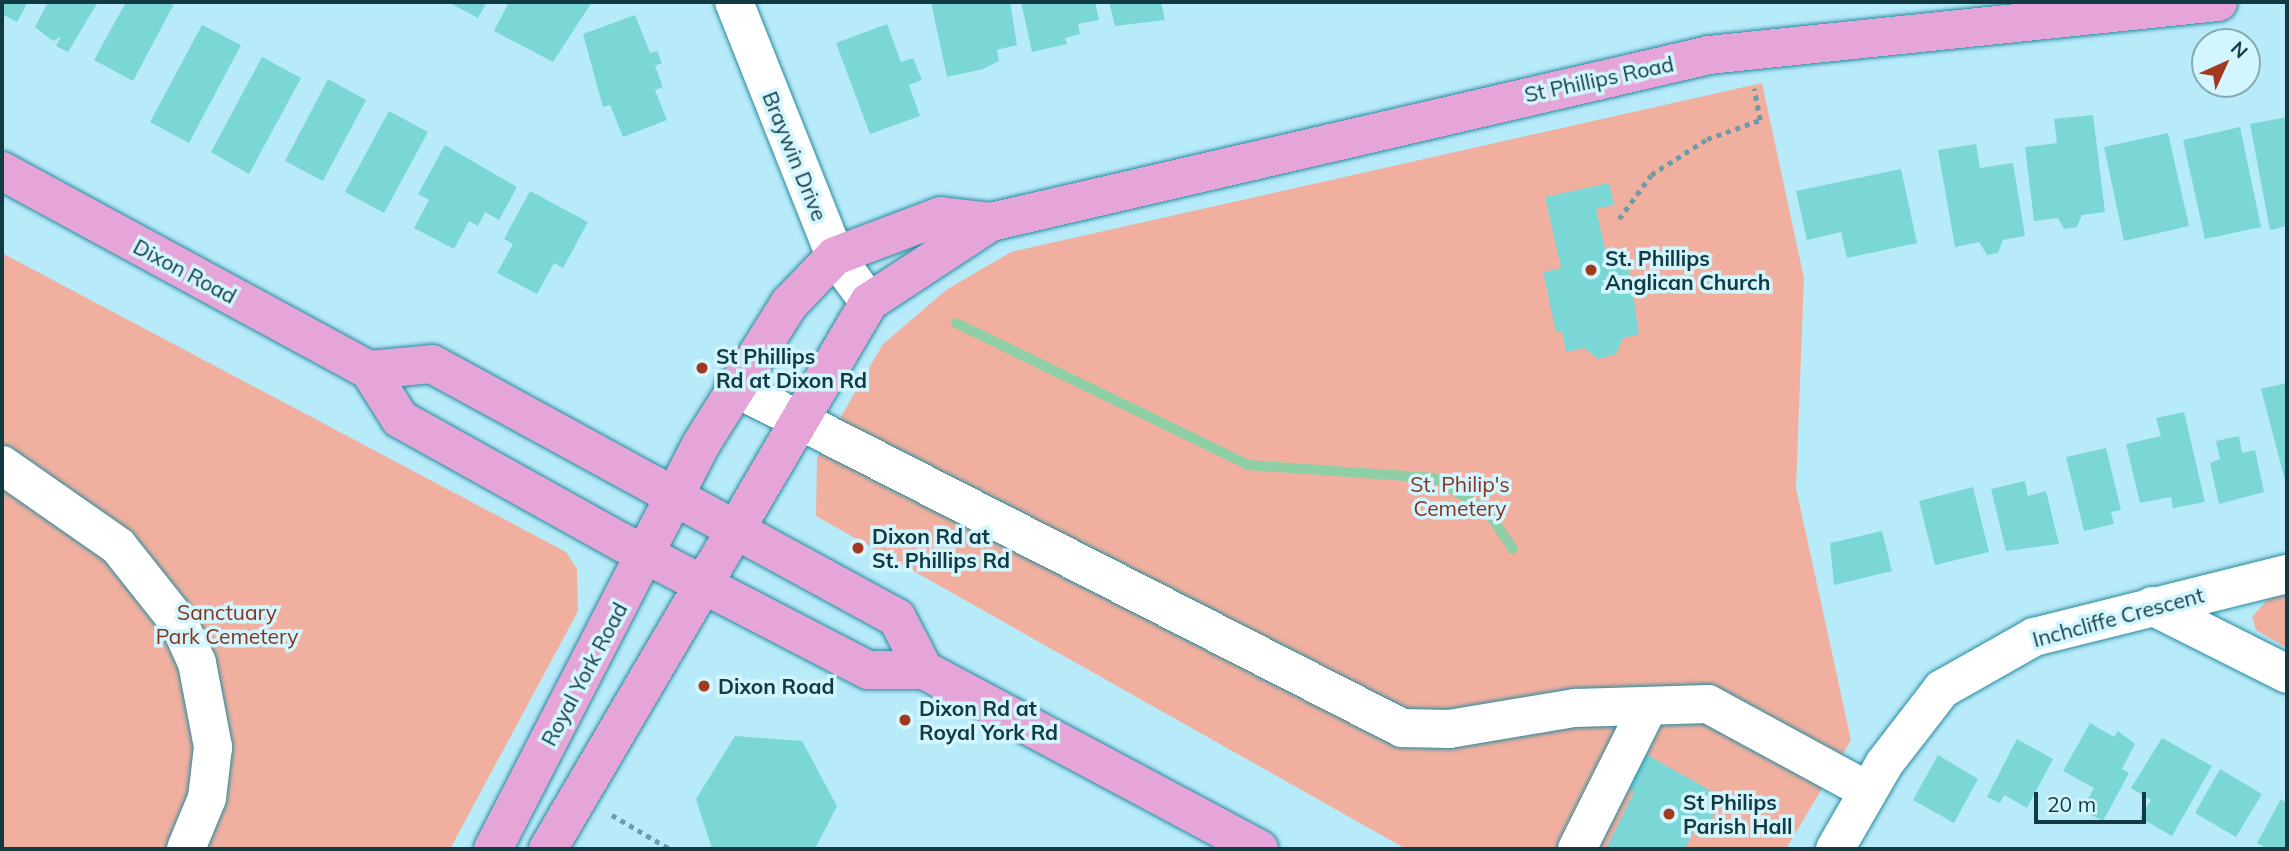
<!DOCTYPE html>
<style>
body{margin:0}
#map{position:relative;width:2289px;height:851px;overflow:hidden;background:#b8ebf9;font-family:Mulish,sans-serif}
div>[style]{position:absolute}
.green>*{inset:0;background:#f1b09f}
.stream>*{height:10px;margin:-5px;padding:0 5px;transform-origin:5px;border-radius:5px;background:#8fcfa6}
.building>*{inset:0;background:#7bd6d6}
.path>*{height:4.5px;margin-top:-2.25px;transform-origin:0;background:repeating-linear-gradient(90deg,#6d9ba7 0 5px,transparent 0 10px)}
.roads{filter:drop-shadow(0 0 2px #278a9f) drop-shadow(0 0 2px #278a9f)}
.minor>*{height:38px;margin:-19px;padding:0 19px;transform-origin:19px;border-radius:19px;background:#fff}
.major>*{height:38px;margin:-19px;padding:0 19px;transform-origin:19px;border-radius:19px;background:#e5a5d8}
.dots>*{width:19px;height:19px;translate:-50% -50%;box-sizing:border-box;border:4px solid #d3f5fe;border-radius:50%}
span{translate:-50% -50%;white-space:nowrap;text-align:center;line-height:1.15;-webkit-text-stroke:7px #d3f5fe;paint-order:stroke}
.street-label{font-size:21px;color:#123a43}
.poi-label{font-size:21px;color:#123a43;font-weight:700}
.left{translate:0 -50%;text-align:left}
.park-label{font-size:21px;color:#85331e}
.frame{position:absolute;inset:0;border:4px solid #123a43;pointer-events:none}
.north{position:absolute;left:2191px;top:28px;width:70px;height:70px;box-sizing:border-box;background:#d3f5fe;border:2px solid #86aab3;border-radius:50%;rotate:45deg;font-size:19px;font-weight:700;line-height:28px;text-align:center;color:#123a43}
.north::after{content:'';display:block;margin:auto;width:24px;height:32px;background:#a1391e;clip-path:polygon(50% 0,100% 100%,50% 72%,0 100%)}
.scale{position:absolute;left:2034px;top:792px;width:112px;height:32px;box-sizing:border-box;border:4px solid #123a43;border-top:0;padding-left:9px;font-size:21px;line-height:24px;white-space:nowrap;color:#123a43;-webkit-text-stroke:5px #d3f5fe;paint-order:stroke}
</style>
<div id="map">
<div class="green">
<i style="clip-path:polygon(1762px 83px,1804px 278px,1796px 488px,1851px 740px,1786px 849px,1406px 849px,816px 516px,817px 458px,883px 344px,946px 290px,1011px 252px)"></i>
<i style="clip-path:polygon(2px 253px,566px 552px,577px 569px,578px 611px,450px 849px,2px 849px)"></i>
<i style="clip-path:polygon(2287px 595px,2287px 648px,2256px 630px,2252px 617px,2268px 599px)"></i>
</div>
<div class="stream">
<i style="left:956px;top:323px;width:325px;rotate:25.9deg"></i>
<i style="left:1248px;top:465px;width:187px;rotate:4deg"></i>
<i style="left:1435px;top:478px;width:62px;rotate:32.4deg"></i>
<i style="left:1487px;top:511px;width:46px;rotate:55.6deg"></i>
</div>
<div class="building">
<i style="clip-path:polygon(2px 2px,28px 2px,17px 22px,2px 14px)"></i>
<i style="clip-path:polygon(48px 2px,98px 2px,68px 52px,56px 46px,61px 37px,53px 41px,35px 27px)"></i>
<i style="clip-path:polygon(126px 2px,175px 2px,133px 81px,94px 60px)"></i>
<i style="clip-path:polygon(448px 2px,487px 2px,478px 18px)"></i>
<i style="clip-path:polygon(509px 2px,592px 2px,553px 62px,494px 31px)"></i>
<i style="clip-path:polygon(931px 2px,1010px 2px,1017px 45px,997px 50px,999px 61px,983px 69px,947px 77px)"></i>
<i style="clip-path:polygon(1021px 2px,1095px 2px,1099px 20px,1078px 24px,1080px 34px,1065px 38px,1067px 44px,1032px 52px)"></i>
<i style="clip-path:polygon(1109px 2px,1161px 2px,1165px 20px,1115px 26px)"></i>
<i style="clip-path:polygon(635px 15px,650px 53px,657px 51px,662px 63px,655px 66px,663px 87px,655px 90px,667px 120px,623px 137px,610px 105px,603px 107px,583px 34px)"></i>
<i style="clip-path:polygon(887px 24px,901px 62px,913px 58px,922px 80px,909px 85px,920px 116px,870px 134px,836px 43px)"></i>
<i style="clip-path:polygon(202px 25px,241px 45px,189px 143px,150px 122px)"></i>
<i style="clip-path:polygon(262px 57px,301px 78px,249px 174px,211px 152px)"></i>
<i style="clip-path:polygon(328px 79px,366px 100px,323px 181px,285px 161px)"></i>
<i style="clip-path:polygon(389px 111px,428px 132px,384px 213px,345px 192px)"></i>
<i style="clip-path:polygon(2093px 115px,2105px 212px,2082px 215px,2077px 227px,2064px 229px,2058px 218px,2034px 221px,2025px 147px,2057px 143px,2054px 119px)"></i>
<i style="clip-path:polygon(2287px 117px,2287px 226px,2270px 230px,2250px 124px)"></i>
<i style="clip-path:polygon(2240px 127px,2261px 227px,2205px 239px,2183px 140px)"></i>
<i style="clip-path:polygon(2168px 133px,2189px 226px,2124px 241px,2104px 147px)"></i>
<i style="clip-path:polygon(1976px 144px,1980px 168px,2013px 163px,2025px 236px,2003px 240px,1998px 253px,1987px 255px,1979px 242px,1955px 247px,1938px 150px)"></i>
<i style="clip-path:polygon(445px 145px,517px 187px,499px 220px,485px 212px,478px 226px,469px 221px,454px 249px,414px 228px,429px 200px,418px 194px)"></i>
<i style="clip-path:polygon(1901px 169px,1917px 243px,1847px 258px,1841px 232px,1807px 240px,1796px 191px)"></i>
<i style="clip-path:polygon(1609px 183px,1614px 205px,1596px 209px,1607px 257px,1627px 253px,1639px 334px,1623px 338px,1616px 354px,1598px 359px,1584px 348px,1566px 352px,1562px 331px,1556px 332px,1543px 272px,1561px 268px,1545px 197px)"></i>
<i style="clip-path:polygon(530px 191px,588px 222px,563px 268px,554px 263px,537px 294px,497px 273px,513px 244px,504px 239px)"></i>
<i style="clip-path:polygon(2287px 383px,2287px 484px,2286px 484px,2261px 389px)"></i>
<i style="clip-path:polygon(2184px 412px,2205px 502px,2173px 508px,2171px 497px,2140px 503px,2126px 444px,2161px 436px,2156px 418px)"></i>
<i style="clip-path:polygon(2239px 436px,2242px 453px,2255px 450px,2264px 492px,2219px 504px,2210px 463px,2220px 459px,2216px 441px)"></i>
<i style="clip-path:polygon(2106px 448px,2121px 510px,2111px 512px,2114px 524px,2084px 531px,2066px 457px)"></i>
<i style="clip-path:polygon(2025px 481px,2028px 496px,2046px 491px,2059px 544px,2006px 551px,1991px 489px)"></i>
<i style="clip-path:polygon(1973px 487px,1989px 552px,1935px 565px,1919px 501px)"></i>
<i style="clip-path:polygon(1882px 531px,1892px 571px,1834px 585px,1830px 543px)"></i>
<i style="clip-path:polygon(2090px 723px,2114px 737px,2118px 731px,2135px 744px,2122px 769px,2129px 773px,2103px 821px,2082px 810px,2094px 788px,2063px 771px)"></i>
<i style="clip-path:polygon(735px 736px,802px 741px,837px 806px,815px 849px,712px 849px,696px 799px)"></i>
<i style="clip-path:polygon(2162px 738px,2212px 766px,2172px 836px,2140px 818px,2151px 800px,2131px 788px)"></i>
<i style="clip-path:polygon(2017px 739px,2053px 759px,2027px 808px,2004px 795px,2000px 803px,1987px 797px)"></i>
<i style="clip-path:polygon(1642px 752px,1722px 797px,1704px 836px,1694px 831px,1685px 849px,1606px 849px,1634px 792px,1623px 786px)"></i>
<i style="clip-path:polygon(1938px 755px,1978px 779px,1954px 823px,1913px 800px)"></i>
<i style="clip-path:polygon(2220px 769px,2262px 794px,2236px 837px,2195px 813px)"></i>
<i style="clip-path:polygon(2281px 799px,2287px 803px,2287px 849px,2268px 849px,2257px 843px)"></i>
</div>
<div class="path">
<i style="left:1619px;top:219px;width:54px;rotate:-54deg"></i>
<i style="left:1651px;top:175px;width:67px;rotate:-32.7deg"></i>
<i style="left:1707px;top:139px;width:56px;rotate:-19.7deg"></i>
<i style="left:1760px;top:120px;width:32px;rotate:-101deg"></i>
<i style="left:612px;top:815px;width:67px;rotate:30.4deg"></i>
</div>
<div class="roads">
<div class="minor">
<i style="left:734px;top:2px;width:273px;rotate:68.3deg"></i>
<i style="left:835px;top:256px;width:57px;rotate:53.5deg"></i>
<i style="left:734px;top:387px;width:750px;rotate:27.04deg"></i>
<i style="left:1402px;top:728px;width:47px;rotate:1.2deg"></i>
<i style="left:1449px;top:729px;width:128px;rotate:-9.5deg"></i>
<i style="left:1575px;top:708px;width:133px;rotate:-1.7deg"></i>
<i style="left:1708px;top:704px;width:182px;rotate:28.5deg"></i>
<i style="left:2px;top:465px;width:141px;rotate:34.9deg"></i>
<i style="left:118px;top:546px;width:98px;rotate:51.6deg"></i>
<i style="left:179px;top:623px;width:44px;rotate:65.8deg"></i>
<i style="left:197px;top:663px;width:86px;rotate:79.2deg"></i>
<i style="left:213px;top:747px;width:51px;rotate:96.7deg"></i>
<i style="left:207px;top:798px;width:55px;rotate:112.4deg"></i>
<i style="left:2152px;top:606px;width:151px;rotate:26.7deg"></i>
<i style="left:1577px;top:849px;width:157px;rotate:-63.4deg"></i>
<i style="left:1835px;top:849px;width:98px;rotate:-60deg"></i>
<i style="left:1884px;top:764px;width:95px;rotate:-52.3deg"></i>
<i style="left:1942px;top:689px;width:106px;rotate:-29.5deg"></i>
<i style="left:2034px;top:637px;width:261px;rotate:-14deg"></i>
</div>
<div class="major">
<i style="left:2px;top:171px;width:417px;rotate:28.5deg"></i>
<i style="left:369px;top:370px;width:58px;rotate:57.7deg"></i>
<i style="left:400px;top:419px;width:255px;rotate:29.1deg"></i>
<i style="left:623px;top:543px;width:276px;rotate:27.4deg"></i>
<i style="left:868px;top:670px;width:56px"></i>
<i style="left:924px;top:670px;width:380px;rotate:28.1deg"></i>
<i style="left:369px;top:370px;width:63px;rotate:-5.4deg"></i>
<i style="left:432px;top:364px;width:530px;rotate:28.64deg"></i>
<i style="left:897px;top:618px;width:59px;rotate:62.6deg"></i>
<i style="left:493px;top:849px;width:453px;rotate:-62.8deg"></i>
<i style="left:700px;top:446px;width:168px;rotate:-57.9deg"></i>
<i style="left:789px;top:304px;width:66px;rotate:-46.2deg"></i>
<i style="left:835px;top:256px;width:113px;rotate:-20.7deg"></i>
<i style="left:941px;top:216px;width:50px;rotate:6.8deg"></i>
<i style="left:548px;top:849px;width:634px;rotate:-59.59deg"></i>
<i style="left:869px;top:302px;width:146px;rotate:-33.3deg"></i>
<i style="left:991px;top:222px;width:737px;rotate:-13.09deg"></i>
<i style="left:1709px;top:55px;width:512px;rotate:-5.94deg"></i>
</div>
</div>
<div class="dots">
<i style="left:1591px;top:270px;background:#a1391e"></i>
<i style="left:702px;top:368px;background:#a1391e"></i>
<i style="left:858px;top:548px;background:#a1391e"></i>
<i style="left:704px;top:686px;background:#a1391e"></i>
<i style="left:905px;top:720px;background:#a1391e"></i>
<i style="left:1669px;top:814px;background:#a1391e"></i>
</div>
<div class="street-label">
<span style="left:1599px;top:79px;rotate:-12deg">St Phillips Road</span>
<span style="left:795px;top:156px;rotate:68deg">Braywin Drive</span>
<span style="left:185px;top:271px;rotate:28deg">Dixon Road</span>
<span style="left:2118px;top:617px;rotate:-15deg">Inchcliffe Crescent</span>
<span style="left:584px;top:674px;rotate:-62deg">Royal York Road</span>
</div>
<div class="poi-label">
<span class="left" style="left:1605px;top:270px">St. Phillips<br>Anglican Church</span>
<span class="left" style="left:716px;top:368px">St Phillips<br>Rd at Dixon Rd</span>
<span class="left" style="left:872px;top:548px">Dixon Rd at<br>St. Phillips Rd</span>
<span class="left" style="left:718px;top:686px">Dixon Road</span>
<span class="left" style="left:919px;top:720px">Dixon Rd at<br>Royal York Rd</span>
<span class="left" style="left:1683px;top:814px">St Philips<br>Parish Hall</span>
</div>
<div class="park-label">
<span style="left:1460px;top:496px">St. Philip's<br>Cemetery</span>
<span style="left:227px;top:624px">Sanctuary<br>Park Cemetery</span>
</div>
<div class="frame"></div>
<div class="north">N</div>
<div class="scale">20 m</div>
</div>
